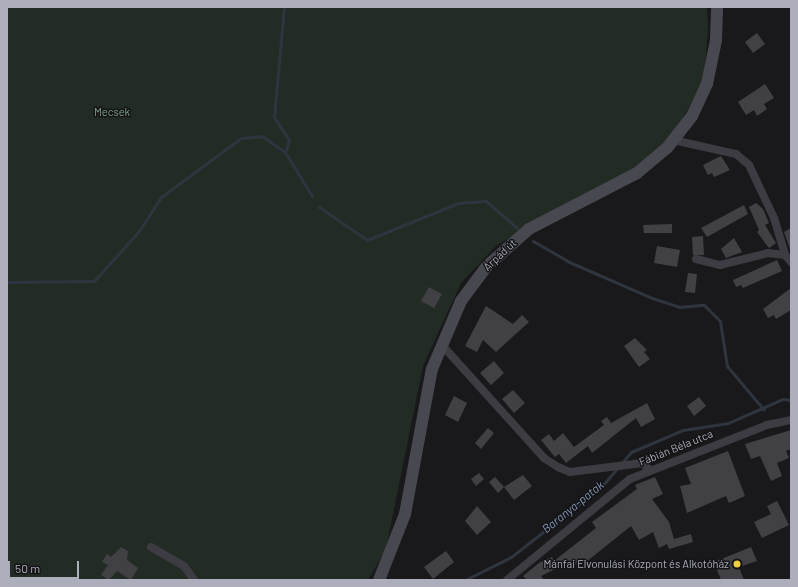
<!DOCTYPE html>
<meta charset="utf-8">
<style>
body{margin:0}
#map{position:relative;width:798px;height:587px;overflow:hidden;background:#19191b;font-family:Barlow,sans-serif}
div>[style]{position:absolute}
.green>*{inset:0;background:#232b25}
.stream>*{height:3px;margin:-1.5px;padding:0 1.5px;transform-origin:1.5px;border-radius:1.5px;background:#2f353f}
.building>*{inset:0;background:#414145}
.street>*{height:8px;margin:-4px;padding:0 4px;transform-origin:4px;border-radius:4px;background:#3c3c42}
.secondary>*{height:12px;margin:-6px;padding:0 6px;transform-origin:6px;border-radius:6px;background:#484950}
.dots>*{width:11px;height:11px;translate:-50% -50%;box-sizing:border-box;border:2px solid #141416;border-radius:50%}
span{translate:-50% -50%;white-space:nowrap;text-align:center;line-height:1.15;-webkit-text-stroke:3px #141416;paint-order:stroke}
.park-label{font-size:11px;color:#83a58b}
.street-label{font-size:11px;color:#acaebb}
.poi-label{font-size:11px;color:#acaebb}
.right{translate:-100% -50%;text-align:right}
.water-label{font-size:12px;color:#8396b5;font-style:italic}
.frame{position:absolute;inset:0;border:8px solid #acaebb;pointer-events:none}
.scale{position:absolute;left:8px;top:561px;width:71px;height:18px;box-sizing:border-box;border:2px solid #acaebb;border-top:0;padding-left:5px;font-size:12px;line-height:14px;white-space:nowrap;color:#acaebb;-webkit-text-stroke:3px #141416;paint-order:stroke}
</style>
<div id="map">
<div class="green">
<i style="clip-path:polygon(7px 7px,707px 7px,708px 28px,704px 80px,670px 141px,645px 164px,497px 245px,461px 283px,423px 366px,386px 549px,368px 580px,7px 580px)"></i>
</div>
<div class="stream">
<i style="left:284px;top:7px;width:110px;rotate:95.2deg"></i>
<i style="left:274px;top:117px;width:27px;rotate:57deg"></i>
<i style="left:289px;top:140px;width:13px;rotate:108deg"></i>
<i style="left:319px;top:207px;width:58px;rotate:34.5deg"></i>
<i style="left:367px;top:240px;width:98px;rotate:-22.1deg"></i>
<i style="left:458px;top:203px;width:28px;rotate:-4deg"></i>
<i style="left:486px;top:201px;width:41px;rotate:41.1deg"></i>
<i style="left:533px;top:241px;width:39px;rotate:30deg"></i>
<i style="left:567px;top:261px;width:93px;rotate:23.5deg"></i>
<i style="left:652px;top:298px;width:28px;rotate:18deg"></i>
<i style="left:679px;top:307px;width:25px;rotate:-5deg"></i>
<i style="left:704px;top:305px;width:23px;rotate:45deg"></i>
<i style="left:720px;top:321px;width:46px;rotate:81.2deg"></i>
<i style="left:727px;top:366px;width:57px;rotate:49.9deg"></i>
<i style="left:7px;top:282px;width:87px;rotate:-0.7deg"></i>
<i style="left:94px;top:281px;width:67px;rotate:-48deg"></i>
<i style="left:139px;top:231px;width:40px;rotate:-57.1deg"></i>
<i style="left:161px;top:197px;width:99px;rotate:-36.4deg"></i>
<i style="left:241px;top:138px;width:21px;rotate:-5deg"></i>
<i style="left:262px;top:136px;width:28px;rotate:35deg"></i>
<i style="left:285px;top:152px;width:52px;rotate:58.5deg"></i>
<i style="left:465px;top:580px;width:51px;rotate:-26.6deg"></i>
<i style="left:511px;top:557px;width:115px;rotate:-38deg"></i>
<i style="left:602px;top:486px;width:45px;rotate:-49.5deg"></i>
<i style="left:631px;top:452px;width:56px;rotate:-22.9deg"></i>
<i style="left:683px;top:430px;width:46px;rotate:-8.8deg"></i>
<i style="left:728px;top:423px;width:60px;rotate:-23.6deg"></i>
<i style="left:783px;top:399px;width:8px;rotate:7deg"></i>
</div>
<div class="building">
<i style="clip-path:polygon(757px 33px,765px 44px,753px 53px,745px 42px)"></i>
<i style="clip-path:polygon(765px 84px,774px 98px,764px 104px,767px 109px,757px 116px,754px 110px,746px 115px,738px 102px)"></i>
<i style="clip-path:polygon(721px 156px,730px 170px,714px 177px,712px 173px,708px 175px,703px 165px)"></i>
<i style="clip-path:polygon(756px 203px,763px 209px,769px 223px,765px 225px,776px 243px,769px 248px,757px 232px,759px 230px,749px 207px)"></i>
<i style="clip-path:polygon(744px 205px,748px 214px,707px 237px,701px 228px)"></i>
<i style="clip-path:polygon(672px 224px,672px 233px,644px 233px,643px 225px)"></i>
<i style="clip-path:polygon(791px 228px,791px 252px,784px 232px)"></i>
<i style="clip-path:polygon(703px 236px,704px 255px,693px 255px,692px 237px)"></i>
<i style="clip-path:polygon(734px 238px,742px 252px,726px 258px,721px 249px)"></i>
<i style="clip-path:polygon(657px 246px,680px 250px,677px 267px,654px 263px)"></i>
<i style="clip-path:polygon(777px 260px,782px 271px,743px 288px,741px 285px,736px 287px,733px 280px)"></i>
<i style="clip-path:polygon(688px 273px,697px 274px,695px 293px,685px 292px)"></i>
<i style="clip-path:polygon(429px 287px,442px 294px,434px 308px,421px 301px)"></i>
<i style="clip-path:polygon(791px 288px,791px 310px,776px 319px,774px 315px,768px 318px,763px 309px)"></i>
<i style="clip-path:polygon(486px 306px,513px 324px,522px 315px,529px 322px,496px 352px,483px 340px,477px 352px,465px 346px)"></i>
<i style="clip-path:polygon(635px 338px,647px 350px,644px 352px,650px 359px,639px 367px,624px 346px)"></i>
<i style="clip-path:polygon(494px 361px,504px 373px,491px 385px,480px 373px)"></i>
<i style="clip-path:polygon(513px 390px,525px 403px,514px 413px,502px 399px)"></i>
<i style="clip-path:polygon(454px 396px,467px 403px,458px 422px,445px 415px)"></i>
<i style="clip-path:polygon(699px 397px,706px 406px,694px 416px,687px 406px)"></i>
<i style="clip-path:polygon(647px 403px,655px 419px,641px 427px,636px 418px,592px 453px,588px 446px,566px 463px,559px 454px,555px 457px,541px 440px,549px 434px,554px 441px,563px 433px,574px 447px,604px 425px,601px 421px,607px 417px,611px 423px)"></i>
<i style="clip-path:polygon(488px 428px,494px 433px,481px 449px,475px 443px)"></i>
<i style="clip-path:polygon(791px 430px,791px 449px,786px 451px,789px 458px,777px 463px,782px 476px,771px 481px,760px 456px,751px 459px,745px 444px)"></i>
<i style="clip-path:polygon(728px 451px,745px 496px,729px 503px,726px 496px,687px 513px,680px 486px,691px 484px,685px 468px)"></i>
<i style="clip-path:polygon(479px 473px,484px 479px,476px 486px,471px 479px)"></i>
<i style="clip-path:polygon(523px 475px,532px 486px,514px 500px,504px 487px,498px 493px,489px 482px,495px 477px,504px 487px)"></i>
<i style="clip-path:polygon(655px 477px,663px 494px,652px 499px,669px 522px,674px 539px,691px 534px,693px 542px,669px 549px,667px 544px,659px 548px,653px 532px,639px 540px,631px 526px,586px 562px,583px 558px,573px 566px,569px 562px,541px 576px,544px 580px,527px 580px,523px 576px,539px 563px,552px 557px,554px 561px,596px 528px,592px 522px,637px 489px,635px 485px)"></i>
<i style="clip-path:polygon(777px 501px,789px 525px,762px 538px,754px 522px,771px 514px,767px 506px)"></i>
<i style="clip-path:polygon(477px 506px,491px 522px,477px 535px,465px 521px)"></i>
<i style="clip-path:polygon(121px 547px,128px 551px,127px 560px,138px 568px,131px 580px,117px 571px,109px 580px,101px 575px,108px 565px,102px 562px,107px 554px,111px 557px)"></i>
<i style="clip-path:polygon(751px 547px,757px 561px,739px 567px,744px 580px,721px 580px,714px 562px)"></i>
<i style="clip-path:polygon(446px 551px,454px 562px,433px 579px,424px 567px)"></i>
</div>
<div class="street">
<i style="left:673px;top:140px;width:65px;rotate:12.5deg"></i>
<i style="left:736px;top:154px;width:17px;rotate:40deg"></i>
<i style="left:749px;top:165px;width:59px;rotate:64.7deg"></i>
<i style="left:774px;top:218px;width:39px;rotate:73deg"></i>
<i style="left:696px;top:259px;width:25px;rotate:14deg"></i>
<i style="left:720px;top:265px;width:49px;rotate:-14deg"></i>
<i style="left:768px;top:253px;width:17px;rotate:7deg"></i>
<i style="left:785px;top:255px;width:9px;rotate:49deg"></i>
<i style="left:441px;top:344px;width:154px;rotate:47.9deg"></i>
<i style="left:544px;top:458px;width:17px;rotate:33deg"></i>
<i style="left:558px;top:467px;width:13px;rotate:23deg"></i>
<i style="left:570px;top:472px;width:73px;rotate:-7.1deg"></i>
<i style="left:642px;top:463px;width:9px;rotate:41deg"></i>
<i style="left:151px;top:547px;width:38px;rotate:30deg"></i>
<i style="left:184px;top:566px;width:17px;rotate:54deg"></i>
<i style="left:507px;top:580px;width:159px;rotate:-39.4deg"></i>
<i style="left:630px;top:479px;width:147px;rotate:-21.5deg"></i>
<i style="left:767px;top:425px;width:25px;rotate:-12deg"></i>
</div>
<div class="secondary">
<i style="left:379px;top:580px;width:71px;rotate:-68.5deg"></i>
<i style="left:405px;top:514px;width:147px;rotate:-79.5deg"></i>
<i style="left:432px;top:369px;width:74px;rotate:-66.9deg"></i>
<i style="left:461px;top:301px;width:44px;rotate:-53.4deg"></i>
<i style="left:487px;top:266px;width:56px;rotate:-41.4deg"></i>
<i style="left:529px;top:229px;width:122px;rotate:-27.4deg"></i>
<i style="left:637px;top:173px;width:39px;rotate:-40deg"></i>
<i style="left:667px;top:148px;width:41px;rotate:-52deg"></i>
<i style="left:692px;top:116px;width:35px;rotate:-65deg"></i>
<i style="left:707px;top:84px;width:45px;rotate:-78.4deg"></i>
<i style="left:716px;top:40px;width:33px;rotate:-88deg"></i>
</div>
<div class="dots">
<i style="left:737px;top:564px;background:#f1d03c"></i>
</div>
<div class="park-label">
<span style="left:112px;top:112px">Mecsek</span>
</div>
<div class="street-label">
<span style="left:500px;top:255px;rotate:-43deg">Árpád út</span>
<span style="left:676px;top:448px;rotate:-22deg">Fábián Béla utca</span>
</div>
<div class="poi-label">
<span class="right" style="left:729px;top:564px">Mánfai Elvonulási Központ és Alkotóház</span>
</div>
<div class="water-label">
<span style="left:573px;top:507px;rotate:-39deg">Baranya-patak</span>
</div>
<div class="frame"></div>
<div class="scale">50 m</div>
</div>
